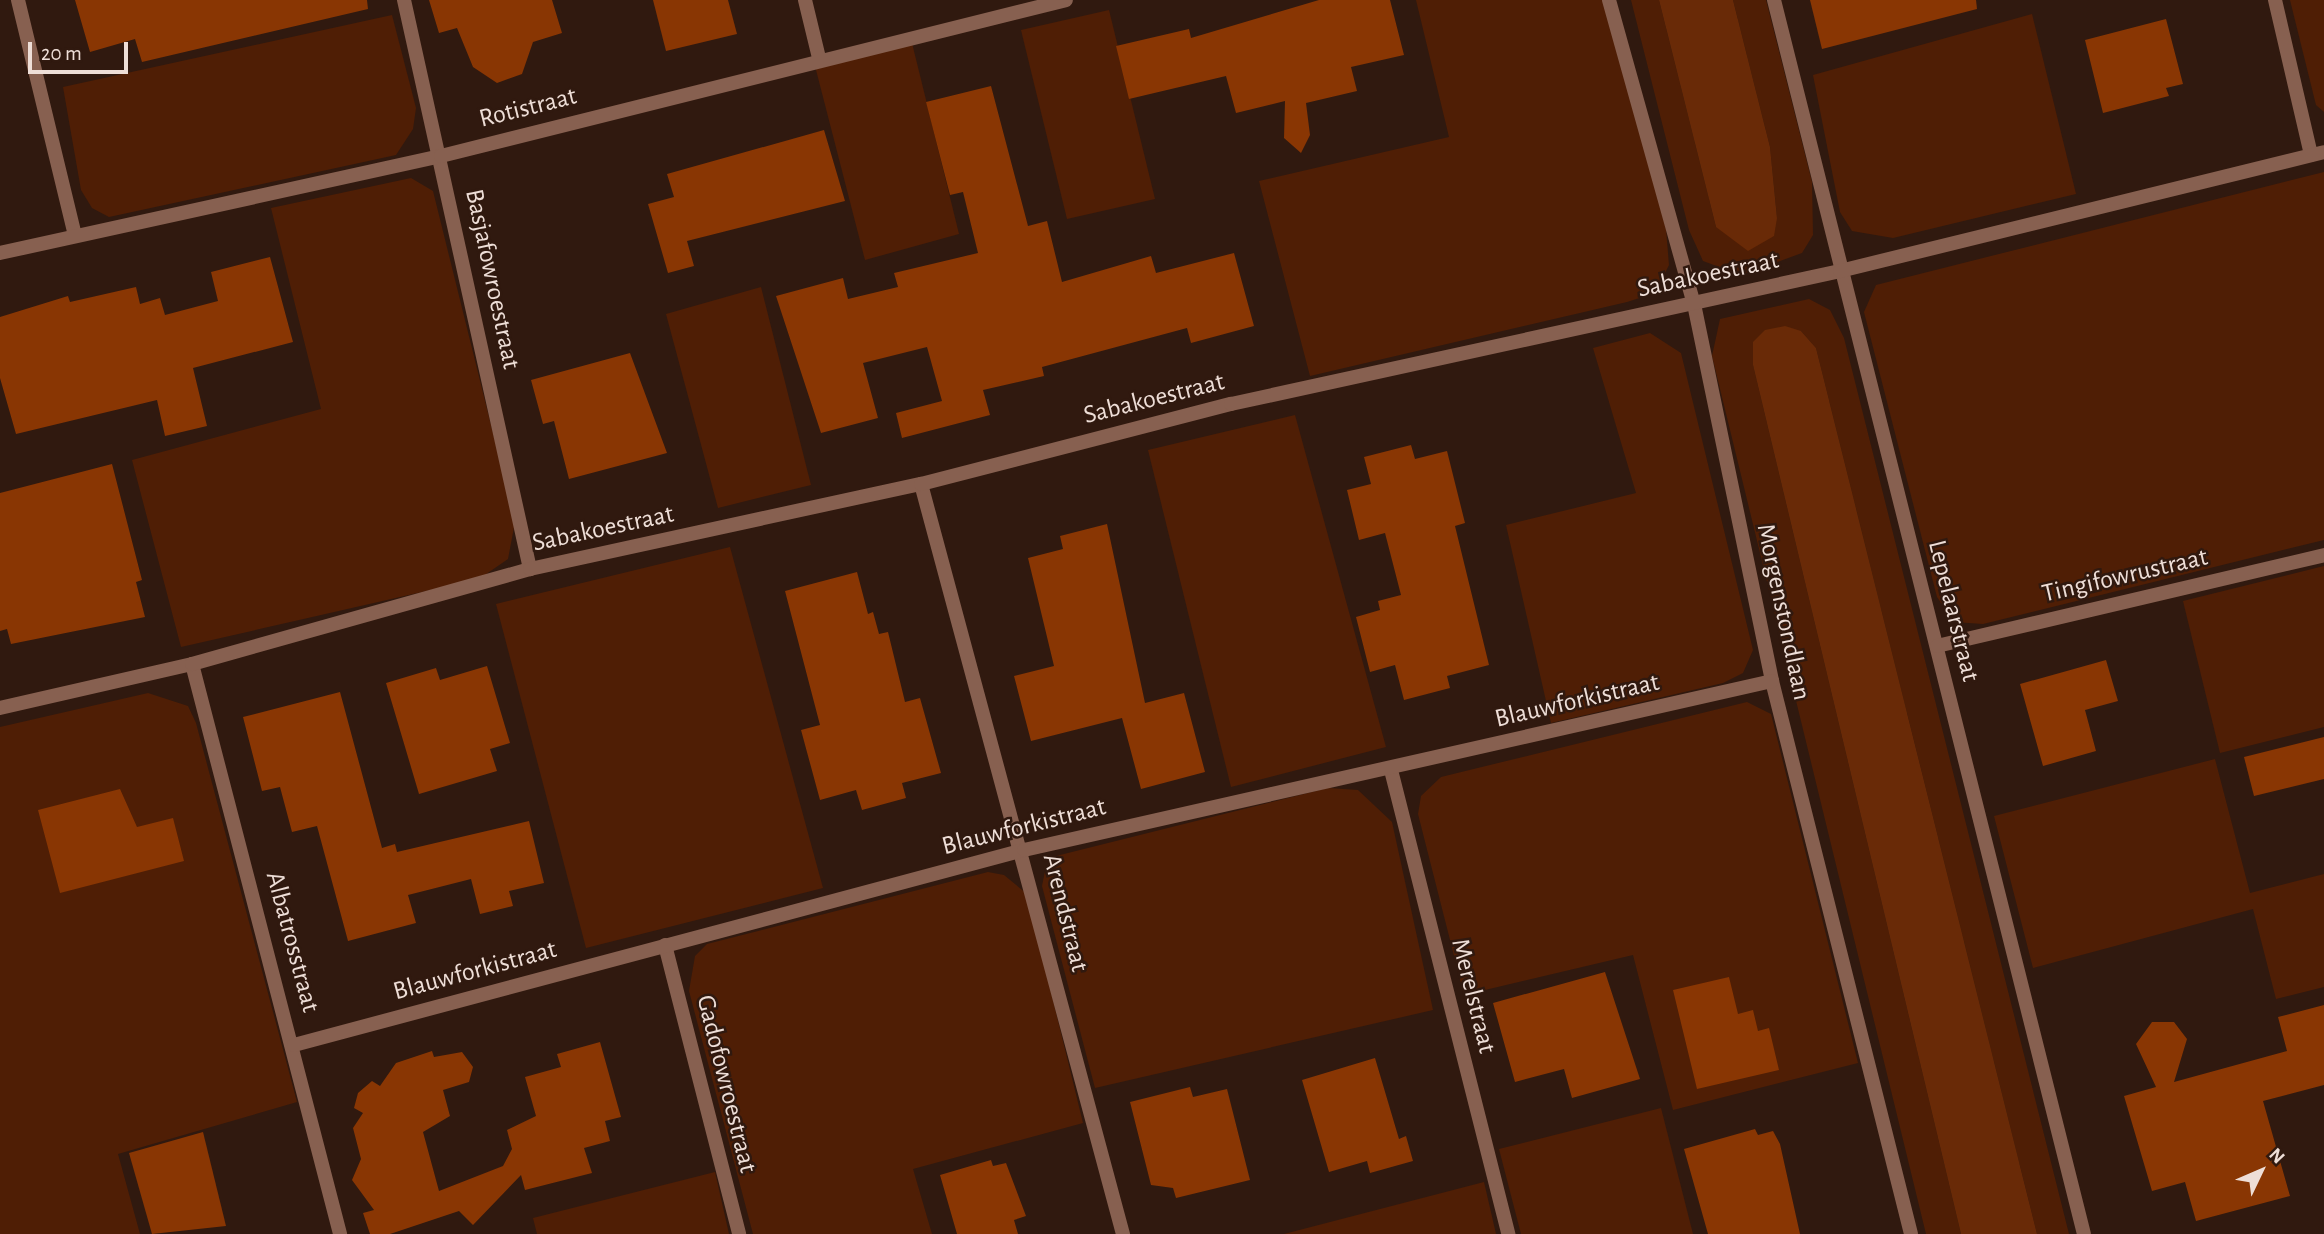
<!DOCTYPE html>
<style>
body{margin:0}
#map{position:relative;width:2324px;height:1234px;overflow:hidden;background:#30190f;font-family:"Alegreya Sans",sans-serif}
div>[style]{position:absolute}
.green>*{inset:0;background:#4f1e05}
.water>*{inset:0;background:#692a07}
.building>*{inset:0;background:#893603}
.minor>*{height:14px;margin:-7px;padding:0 7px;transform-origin:7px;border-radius:7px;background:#876050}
span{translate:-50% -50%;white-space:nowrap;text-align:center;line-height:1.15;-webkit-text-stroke:5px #30190f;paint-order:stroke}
.street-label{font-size:26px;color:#eeded7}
.north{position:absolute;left:2226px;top:1136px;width:70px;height:70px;-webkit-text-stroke:5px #30190f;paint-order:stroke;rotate:46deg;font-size:19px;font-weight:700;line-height:28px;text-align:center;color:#eeded7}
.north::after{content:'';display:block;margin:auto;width:24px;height:32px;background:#eeded7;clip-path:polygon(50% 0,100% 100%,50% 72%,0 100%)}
.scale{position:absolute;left:28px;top:42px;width:100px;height:32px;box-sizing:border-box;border:4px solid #eeded7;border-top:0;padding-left:9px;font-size:21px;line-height:24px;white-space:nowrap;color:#eeded7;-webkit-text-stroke:5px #30190f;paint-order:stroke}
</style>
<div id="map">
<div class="green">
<i style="clip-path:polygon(1416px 0,1608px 0,1666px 229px,1669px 265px,1655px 293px,1627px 302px,1310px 376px,1259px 181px,1449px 137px)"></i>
<i style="clip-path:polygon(1631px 0,1659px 0,1716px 227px,1777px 218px,1770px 147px,1733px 0,1766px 0,1812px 182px,1813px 235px,1802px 253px,1741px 275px,1703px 261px,1689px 230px)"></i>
<i style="clip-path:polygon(2290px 0,2324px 0,2324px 112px,2316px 105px)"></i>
<i style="clip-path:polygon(1109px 10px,1155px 199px,1067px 219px,1021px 30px)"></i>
<i style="clip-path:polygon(2032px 14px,2076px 194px,1893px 238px,1852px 231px,1840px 212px,1813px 75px)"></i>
<i style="clip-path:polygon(392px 15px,416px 108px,413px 129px,396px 155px,109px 217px,92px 208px,81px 190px,63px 87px)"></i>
<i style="clip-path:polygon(912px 43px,959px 234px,865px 260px,815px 66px)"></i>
<i style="clip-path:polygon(2324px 172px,2324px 540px,1983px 624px,1954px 622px,1937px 597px,1864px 312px,1876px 285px)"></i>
<i style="clip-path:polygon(411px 178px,433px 191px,515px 522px,508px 559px,479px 579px,181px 647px,132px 460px,321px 409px,271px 208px)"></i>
<i style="clip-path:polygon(761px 287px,811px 485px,718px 508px,666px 314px)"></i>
<i style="clip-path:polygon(1809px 299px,1830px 310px,1844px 338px,2069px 1234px,2037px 1234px,1816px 348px,1801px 331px,1753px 365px,1961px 1234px,1926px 1234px,1712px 356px,1720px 319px)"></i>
<i style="clip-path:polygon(1650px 333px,1681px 353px,1753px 650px,1743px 673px,1723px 683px,1551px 723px,1506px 525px,1636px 493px,1593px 348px)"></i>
<i style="clip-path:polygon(1295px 415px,1386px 747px,1231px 787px,1148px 450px)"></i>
<i style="clip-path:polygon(730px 547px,823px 888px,586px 948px,496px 604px)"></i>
<i style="clip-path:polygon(2324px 566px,2324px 727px,2220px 753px,2183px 601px)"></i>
<i style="clip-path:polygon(148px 693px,188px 706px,196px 723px,297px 1102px,118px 1154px,140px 1234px,0 1234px,0 727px)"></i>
<i style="clip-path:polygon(1747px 702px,1771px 714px,1858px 1063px,1673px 1110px,1633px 955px,1464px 995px,1418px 814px,1421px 796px,1441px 777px)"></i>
<i style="clip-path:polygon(2215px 759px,2250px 893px,2324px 874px,2324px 987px,2276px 999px,2253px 909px,2033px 968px,1994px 816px)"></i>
<i style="clip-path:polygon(1328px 788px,1358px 790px,1392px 822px,1433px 1010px,1095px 1088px,1042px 886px,1045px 871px,1056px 856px)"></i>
<i style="clip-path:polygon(988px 872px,1004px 875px,1027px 894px,1083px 1123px,913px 1169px,932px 1234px,753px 1234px,689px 991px,695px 956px,707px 944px)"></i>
<i style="clip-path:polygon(1661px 1108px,1693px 1234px,1521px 1234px,1499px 1149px)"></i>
<i style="clip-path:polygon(715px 1172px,729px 1234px,537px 1234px,533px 1218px)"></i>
<i style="clip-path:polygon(1484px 1182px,1496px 1234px,1284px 1234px)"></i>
</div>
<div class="water">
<i style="clip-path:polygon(1659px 0,1733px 0,1770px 147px,1777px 218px,1774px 236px,1748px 251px,1716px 227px)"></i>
<i style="clip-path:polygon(1785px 326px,1801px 331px,1816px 348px,2037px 1234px,1961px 1234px,1753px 365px,1753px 342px,1765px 330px)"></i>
</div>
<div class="building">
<i style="clip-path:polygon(75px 0,367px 0,368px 9px,142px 62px,135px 39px,90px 52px)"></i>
<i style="clip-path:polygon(429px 0,552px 0,562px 33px,533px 42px,522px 74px,497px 83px,473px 67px,457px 28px,439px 33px)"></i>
<i style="clip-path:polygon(653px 0,728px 0,737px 34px,666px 51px)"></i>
<i style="clip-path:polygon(1319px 0,1390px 0,1404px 55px,1351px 67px,1357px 91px,1306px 103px,1310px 135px,1301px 153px,1284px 138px,1285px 101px,1236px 113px,1226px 76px,1129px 99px,1116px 46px,1189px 29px,1191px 38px)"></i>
<i style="clip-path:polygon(1810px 0,1976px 0,1977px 9px,1822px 49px)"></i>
<i style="clip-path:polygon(2166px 19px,2183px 84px,2166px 88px,2169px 96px,2103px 113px,2085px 40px)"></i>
<i style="clip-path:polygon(991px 86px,1028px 226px,1047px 221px,1062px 282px,1151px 256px,1156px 273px,1234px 253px,1254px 326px,1191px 343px,1187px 328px,1042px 367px,1044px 376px,983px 390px,990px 415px,902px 438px,896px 413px,942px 401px,927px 347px,863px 363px,878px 418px,821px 433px,776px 296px,843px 278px,848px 299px,898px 287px,894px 273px,978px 253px,963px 192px,950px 195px,926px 102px)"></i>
<i style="clip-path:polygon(824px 130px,845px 201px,687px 241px,694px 266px,668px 273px,648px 204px,674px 197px,667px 174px)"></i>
<i style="clip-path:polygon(270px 257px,293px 342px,193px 368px,207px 426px,165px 436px,157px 400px,16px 434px,0 378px,0 317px,68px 296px,70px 302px,136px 287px,140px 304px,160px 298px,165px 315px,218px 301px,211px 272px)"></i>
<i style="clip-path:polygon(630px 353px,667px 453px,569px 479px,554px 421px,543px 424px,531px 380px)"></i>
<i style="clip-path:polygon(1411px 445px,1415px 459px,1447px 451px,1465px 523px,1455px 526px,1489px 665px,1447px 676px,1450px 688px,1404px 700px,1395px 665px,1370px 672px,1356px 617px,1380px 610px,1378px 601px,1401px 595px,1385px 533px,1359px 540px,1347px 490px,1371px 484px,1364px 457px)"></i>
<i style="clip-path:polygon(112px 464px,142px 580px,136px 582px,145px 617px,11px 644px,7px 629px,0 631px,0 493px)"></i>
<i style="clip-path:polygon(1107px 524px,1145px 703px,1184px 693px,1205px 772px,1141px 789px,1122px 718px,1031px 741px,1014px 676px,1054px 666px,1028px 558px,1063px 549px,1060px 536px)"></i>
<i style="clip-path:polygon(857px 572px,868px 614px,873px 612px,879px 634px,888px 632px,905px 702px,920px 698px,941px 773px,902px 783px,906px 798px,862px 810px,856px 790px,820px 800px,801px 730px,820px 725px,785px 591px)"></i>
<i style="clip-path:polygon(2106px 660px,2118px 701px,2085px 710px,2096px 751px,2043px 766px,2020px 684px)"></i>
<i style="clip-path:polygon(487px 666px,510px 743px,490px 749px,497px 771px,419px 794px,386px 683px,436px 668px,440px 680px)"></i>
<i style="clip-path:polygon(340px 692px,382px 848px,395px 844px,397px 852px,529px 821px,544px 883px,509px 891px,513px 906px,480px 914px,471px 879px,408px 895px,416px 923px,348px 941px,317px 826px,292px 832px,280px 787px,262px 791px,243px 717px)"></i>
<i style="clip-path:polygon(2324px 737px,2324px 779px,2254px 796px,2244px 757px)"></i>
<i style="clip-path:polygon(120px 789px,137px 827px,173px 818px,184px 861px,60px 893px,38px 810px)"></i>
<i style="clip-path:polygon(1605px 972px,1640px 1079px,1572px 1098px,1564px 1069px,1515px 1082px,1493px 1003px)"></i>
<i style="clip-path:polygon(1729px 977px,1738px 1014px,1753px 1010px,1758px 1031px,1769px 1028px,1779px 1070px,1697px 1089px,1673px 990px)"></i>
<i style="clip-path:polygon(2324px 1005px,2324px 1085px,2263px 1101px,2290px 1196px,2196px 1221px,2185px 1182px,2152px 1191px,2124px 1096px,2156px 1087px,2136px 1044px,2152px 1022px,2174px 1022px,2187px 1039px,2174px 1082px,2287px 1051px,2278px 1017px)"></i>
<i style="clip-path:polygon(600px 1042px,621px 1117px,605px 1121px,610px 1141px,584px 1148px,592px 1173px,525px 1190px,521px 1175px,473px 1225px,459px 1211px,390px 1234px,370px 1234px,363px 1213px,374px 1210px,352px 1180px,361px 1159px,353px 1128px,363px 1113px,354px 1108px,358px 1093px,372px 1081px,380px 1086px,396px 1063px,432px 1051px,434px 1057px,462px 1052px,473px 1067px,469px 1082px,443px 1090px,450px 1116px,423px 1132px,439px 1191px,503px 1166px,512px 1149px,507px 1130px,536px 1116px,525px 1077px,561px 1067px,557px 1054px)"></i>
<i style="clip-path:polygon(1375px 1058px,1399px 1139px,1406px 1136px,1413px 1161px,1370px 1173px,1367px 1161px,1329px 1172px,1302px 1080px)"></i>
<i style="clip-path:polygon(1190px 1087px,1193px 1097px,1227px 1089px,1250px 1180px,1176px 1198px,1173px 1188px,1151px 1185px,1130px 1102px)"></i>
<i style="clip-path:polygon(1755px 1129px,1758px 1135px,1773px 1131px,1780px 1144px,1800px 1234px,1708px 1234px,1684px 1149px)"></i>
<i style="clip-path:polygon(203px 1132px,226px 1226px,152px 1234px,129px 1153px)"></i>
<i style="clip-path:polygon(991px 1160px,993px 1166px,1006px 1163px,1026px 1216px,1014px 1220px,1018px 1234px,957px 1234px,940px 1175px)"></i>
</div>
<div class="minor">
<i style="left:18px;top:0;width:242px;rotate:76.4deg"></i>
<i style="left:404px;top:0;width:583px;rotate:77.51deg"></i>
<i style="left:805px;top:0;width:60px;rotate:76.4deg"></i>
<i style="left:1609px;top:0;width:316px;rotate:74.4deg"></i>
<i style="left:1694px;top:304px;width:385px;rotate:78.3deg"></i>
<i style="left:1772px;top:681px;width:570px;rotate:75.89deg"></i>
<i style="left:1774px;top:0;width:1272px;rotate:75.9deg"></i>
<i style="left:2275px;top:0;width:159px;rotate:76.9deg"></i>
<i style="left:0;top:253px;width:452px;rotate:-12.4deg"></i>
<i style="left:441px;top:156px;width:644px;rotate:-14.01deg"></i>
<i style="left:921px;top:484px;width:777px;rotate:74.93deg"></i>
<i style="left:1937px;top:646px;width:398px;rotate:-13.2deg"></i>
<i style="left:192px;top:664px;width:589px;rotate:75.44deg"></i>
<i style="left:0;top:708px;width:197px;rotate:-12.9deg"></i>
<i style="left:192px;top:664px;width:351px;rotate:-15.7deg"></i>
<i style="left:530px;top:569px;width:400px;rotate:-12.3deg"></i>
<i style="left:921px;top:484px;width:320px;rotate:-14.5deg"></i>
<i style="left:1231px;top:404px;width:623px;rotate:-12.32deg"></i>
<i style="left:1840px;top:271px;width:498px;rotate:-13.8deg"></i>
<i style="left:1391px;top:770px;width:479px;rotate:75.8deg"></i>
<i style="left:665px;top:945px;width:298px;rotate:75.6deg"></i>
<i style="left:294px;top:1045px;width:756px;rotate:-14.96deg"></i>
<i style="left:1024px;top:850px;width:767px;rotate:-12.73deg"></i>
</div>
<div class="street-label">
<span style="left:528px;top:108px;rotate:-14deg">Rotistraat</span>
<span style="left:1708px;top:275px;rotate:-12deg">Sabakoestraat</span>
<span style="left:492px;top:279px;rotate:78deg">Basjafowroestraat</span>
<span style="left:1154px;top:399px;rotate:-14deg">Sabakoestraat</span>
<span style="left:603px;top:529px;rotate:-12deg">Sabakoestraat</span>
<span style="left:2125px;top:576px;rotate:-13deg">Tingifowrustraat</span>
<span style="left:1953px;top:611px;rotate:76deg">Lepelaarstraat</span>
<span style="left:1783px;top:612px;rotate:78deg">Morgenstondlaan</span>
<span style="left:1577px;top:701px;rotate:-13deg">Blauwforkistraat</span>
<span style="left:1024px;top:827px;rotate:-14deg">Blauwforkistraat</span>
<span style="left:1065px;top:913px;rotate:76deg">Arendstraat</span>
<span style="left:292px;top:942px;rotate:75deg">Albatrosstraat</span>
<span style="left:475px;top:971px;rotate:-15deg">Blauwforkistraat</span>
<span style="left:1473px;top:996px;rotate:76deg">Merelstraat</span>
<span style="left:726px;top:1084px;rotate:76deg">Gadofowroestraat</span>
</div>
<div class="north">N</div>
<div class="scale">20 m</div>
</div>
